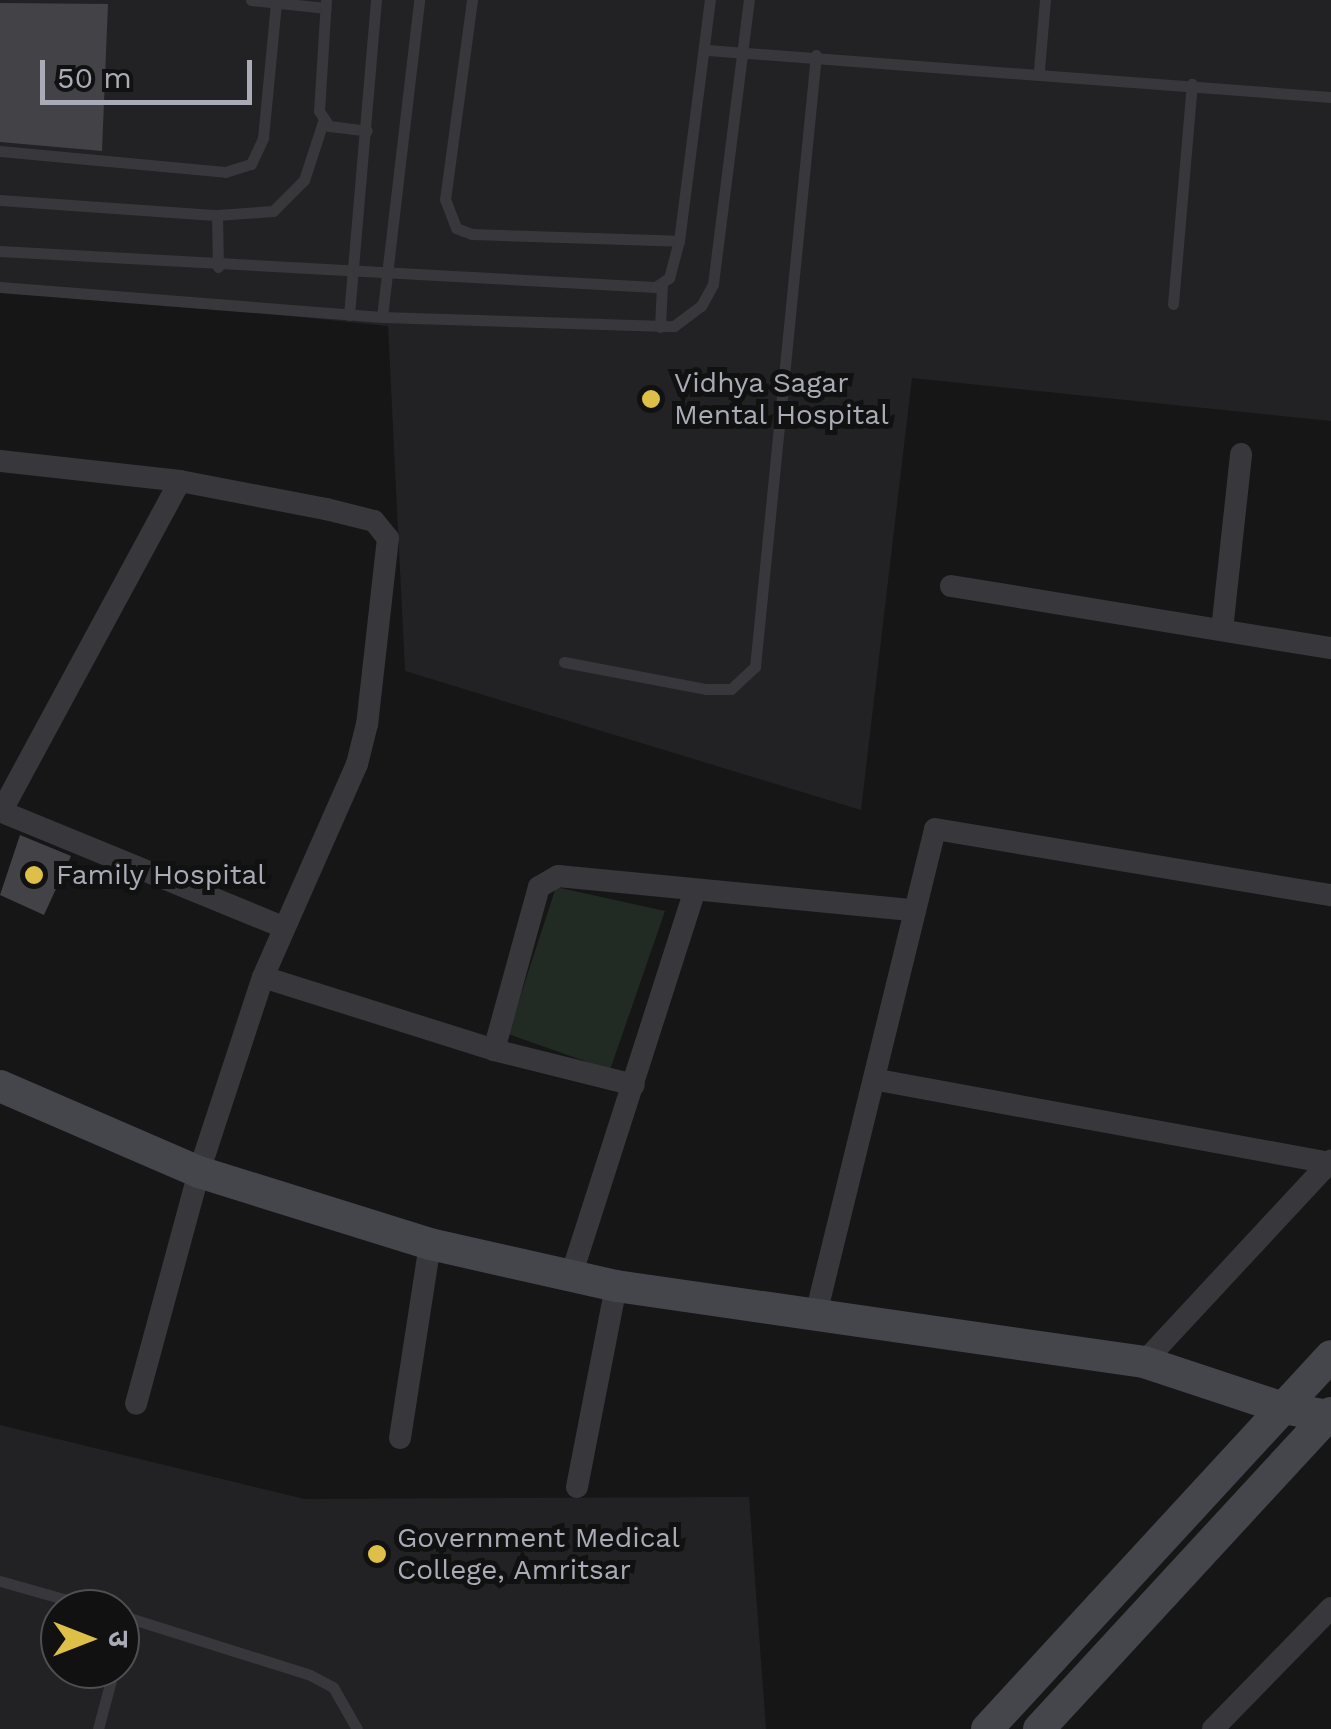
<!DOCTYPE html>
<meta charset="utf-8">
<style>
body{margin:0}
#map{position:relative;width:1331px;height:1729px;overflow:hidden;background:#161617;font-family:"Work Sans","Noto Sans Devanagari",sans-serif}
div>[style]{position:absolute}
.built>*{inset:0;background:#222224}
.green>*{inset:0;background:#222a24}
.building>*{inset:0;background:#434347}
.lane>*{height:11px;margin:-5.5px;padding:0 5.5px;transform-origin:5.5px;border-radius:5.5px;background:#37373c}
.street>*{height:22px;margin:-11px;padding:0 11px;transform-origin:11px;border-radius:11px;background:#37373c}
.secondary>*{height:32px;margin:-16px;padding:0 16px;transform-origin:16px;border-radius:16px;background:#45464c}
.dots>*{width:28px;height:28px;translate:-50% -50%;box-sizing:border-box;border:5px solid #111112;border-radius:50%}
span{translate:-50% -50%;white-space:nowrap;text-align:center;line-height:1.15;-webkit-text-stroke:10px #111112;paint-order:stroke}
.poi-label{font-size:28px;color:#a9acb6}
.left{translate:0 -50%;text-align:left}
.north{position:absolute;left:40px;top:1589px;width:100px;height:100px;box-sizing:border-box;background:#111112;border:2px solid #4e4f54;border-radius:50%;rotate:90deg;font-size:28px;font-weight:700;line-height:40px;text-align:center;color:#a9acb6}
.north::after{content:'';display:block;margin:auto;width:35px;height:45px;background:#debf47;clip-path:polygon(50% 0,100% 100%,50% 72%,0 100%)}
.scale{position:absolute;left:40px;top:60px;width:212px;height:45px;box-sizing:border-box;border:5px solid #a9acb6;border-top:0;padding-left:12px;font-size:30px;line-height:35px;white-space:nowrap;color:#a9acb6;-webkit-text-stroke:8px #111112;paint-order:stroke}
</style>
<div id="map">
<div class="built">
<i style="clip-path:polygon(0 0,1331px 0,1331px 421px,912px 378px,861px 810px,405px 671px,388px 326px,0 287px)"></i>
<i style="clip-path:polygon(evenodd,0 1425px,304px 1499px,749px 1497px,766px 1729px,0 1729px,0 1425px,60px 1609px,120px 1609px,120px 1669px,60px 1669px,60px 1609px)"></i>
</div>
<div class="green">
<i style="clip-path:polygon(556px 887px,665px 911px,610px 1070px,508px 1034px)"></i>
</div>
<div class="building">
<i style="clip-path:polygon(0 3px,108px 4px,102px 151px,0 142px)"></i>
<i style="clip-path:polygon(20px 835px,71px 856px,44px 915px,0 895px)"></i>
</div>
<div class="lane">
<i style="left:251px;top:0;width:75px;rotate:6.1deg"></i>
<i style="left:326px;top:0;width:111px;rotate:93.6deg"></i>
<i style="left:319px;top:111px;width:18px;rotate:56deg"></i>
<i style="left:329px;top:126px;width:38px;rotate:7deg"></i>
<i style="left:472px;top:0;width:201px;rotate:97.7deg"></i>
<i style="left:445px;top:199px;width:31px;rotate:69deg"></i>
<i style="left:456px;top:228px;width:17px;rotate:21deg"></i>
<i style="left:472px;top:234px;width:207px;rotate:1.9deg"></i>
<i style="left:707px;top:50px;width:626px;rotate:4.31deg"></i>
<i style="left:1039px;top:70px;width:70px;rotate:-85.1deg"></i>
<i style="left:0;top:151px;width:226px;rotate:5.3deg"></i>
<i style="left:225px;top:172px;width:27px;rotate:-17deg"></i>
<i style="left:251px;top:164px;width:29px;rotate:-65deg"></i>
<i style="left:263px;top:138px;width:136px;rotate:-84.5deg"></i>
<i style="left:0;top:200px;width:218px;rotate:4deg"></i>
<i style="left:217px;top:215px;width:56px;rotate:-4.1deg"></i>
<i style="left:273px;top:211px;width:44px;rotate:-45deg"></i>
<i style="left:304px;top:180px;width:61px;rotate:-71.9deg"></i>
<i style="left:217px;top:215px;width:52px;rotate:88.9deg"></i>
<i style="left:0;top:251px;width:656px;rotate:3.15deg"></i>
<i style="left:655px;top:287px;width:17px;rotate:-33deg"></i>
<i style="left:669px;top:278px;width:38px;rotate:-75deg"></i>
<i style="left:679px;top:241px;width:243px;rotate:-82.7deg"></i>
<i style="left:0;top:287px;width:383px;rotate:4.5deg"></i>
<i style="left:382px;top:317px;width:292px;rotate:1.8deg"></i>
<i style="left:674px;top:326px;width:34px;rotate:-37deg"></i>
<i style="left:701px;top:306px;width:25px;rotate:-61deg"></i>
<i style="left:713px;top:284px;width:286px;rotate:-82.8deg"></i>
<i style="left:1173px;top:304px;width:221px;rotate:-85.1deg"></i>
<i style="left:349px;top:315px;width:316px;rotate:-85.1deg"></i>
<i style="left:382px;top:317px;width:319px;rotate:-83.3deg"></i>
<i style="left:660px;top:327px;width:43px;rotate:-87.3deg"></i>
<i style="left:564px;top:662px;width:145px;rotate:10.8deg"></i>
<i style="left:706px;top:689px;width:25px"></i>
<i style="left:731px;top:689px;width:33px;rotate:-43deg"></i>
<i style="left:755px;top:667px;width:615px;rotate:-84.31deg"></i>
<i style="left:0;top:1581px;width:103px;rotate:15.8deg"></i>
<i style="left:120px;top:1615px;width:199px;rotate:17.5deg"></i>
<i style="left:310px;top:1675px;width:26px;rotate:28deg"></i>
<i style="left:333px;top:1687px;width:48px;rotate:60.3deg"></i>
<i style="left:120px;top:1646px;width:30px;rotate:-76deg"></i>
<i style="left:98px;top:1729px;width:62px;rotate:-75.1deg"></i>
</div>
<div class="street">
<i style="left:0;top:461px;width:181px;rotate:6.3deg"></i>
<i style="left:180px;top:481px;width:149px;rotate:10.9deg"></i>
<i style="left:326px;top:509px;width:49px;rotate:14deg"></i>
<i style="left:374px;top:521px;width:22px;rotate:51deg"></i>
<i style="left:388px;top:538px;width:187px;rotate:96.4deg"></i>
<i style="left:367px;top:724px;width:41px;rotate:104deg"></i>
<i style="left:357px;top:764px;width:233px;rotate:113.8deg"></i>
<i style="left:263px;top:977px;width:205px;rotate:108.2deg"></i>
<i style="left:199px;top:1172px;width:240px;rotate:105.2deg"></i>
<i style="left:951px;top:586px;width:385px;rotate:9.3deg"></i>
<i style="left:1222px;top:630px;width:177px;rotate:-83.8deg"></i>
<i style="left:0;top:811px;width:306px;rotate:22.3deg"></i>
<i style="left:1px;top:812px;width:376px;rotate:-61.6deg"></i>
<i style="left:263px;top:977px;width:242px;rotate:17.5deg"></i>
<i style="left:494px;top:1050px;width:144px;rotate:14deg"></i>
<i style="left:494px;top:1050px;width:169px;rotate:-74.6deg"></i>
<i style="left:539px;top:887px;width:22px;rotate:-30deg"></i>
<i style="left:558px;top:876px;width:357px;rotate:5.5deg"></i>
<i style="left:878px;top:1080px;width:459px;rotate:10.4deg"></i>
<i style="left:571px;top:1276px;width:405px;rotate:-72.2deg"></i>
<i style="left:816px;top:1314px;width:499px;rotate:-76.2deg"></i>
<i style="left:935px;top:829px;width:401px;rotate:9.5deg"></i>
<i style="left:1144px;top:1362px;width:275px;rotate:-47.1deg"></i>
<i style="left:400px;top:1438px;width:196px;rotate:-81.2deg"></i>
<i style="left:577px;top:1487px;width:205px;rotate:-79deg"></i>
<i style="left:1213px;top:1729px;width:169px;rotate:-45.7deg"></i>
</div>
<div class="secondary">
<i style="left:0;top:1086px;width:217px;rotate:23.4deg"></i>
<i style="left:199px;top:1172px;width:242px;rotate:17.3deg"></i>
<i style="left:430px;top:1244px;width:191px;rotate:12.7deg"></i>
<i style="left:616px;top:1286px;width:533px;rotate:8.19deg"></i>
<i style="left:1144px;top:1362px;width:146px;rotate:18.3deg"></i>
<i style="left:1283px;top:1408px;width:46px;rotate:10.1deg"></i>
<i style="left:987px;top:1729px;width:507px;rotate:-47.32deg"></i>
<i style="left:1039px;top:1729px;width:430px;rotate:-47.3deg"></i>
</div>
<div class="dots">
<i style="left:651px;top:399px;background:#debf47"></i>
<i style="left:34px;top:875px;background:#debf47"></i>
<i style="left:377px;top:1554px;background:#debf47"></i>
</div>
<div class="poi-label">
<span class="left" style="left:674px;top:399px">Vidhya Sagar<br>Mental Hospital</span>
<span class="left" style="left:56px;top:875px">Family Hospital</span>
<span class="left" style="left:397px;top:1554px">Government Medical<br>College, Amritsar</span>
</div>
<div class="north">उ</div>
<div class="scale">50 m</div>
</div>
